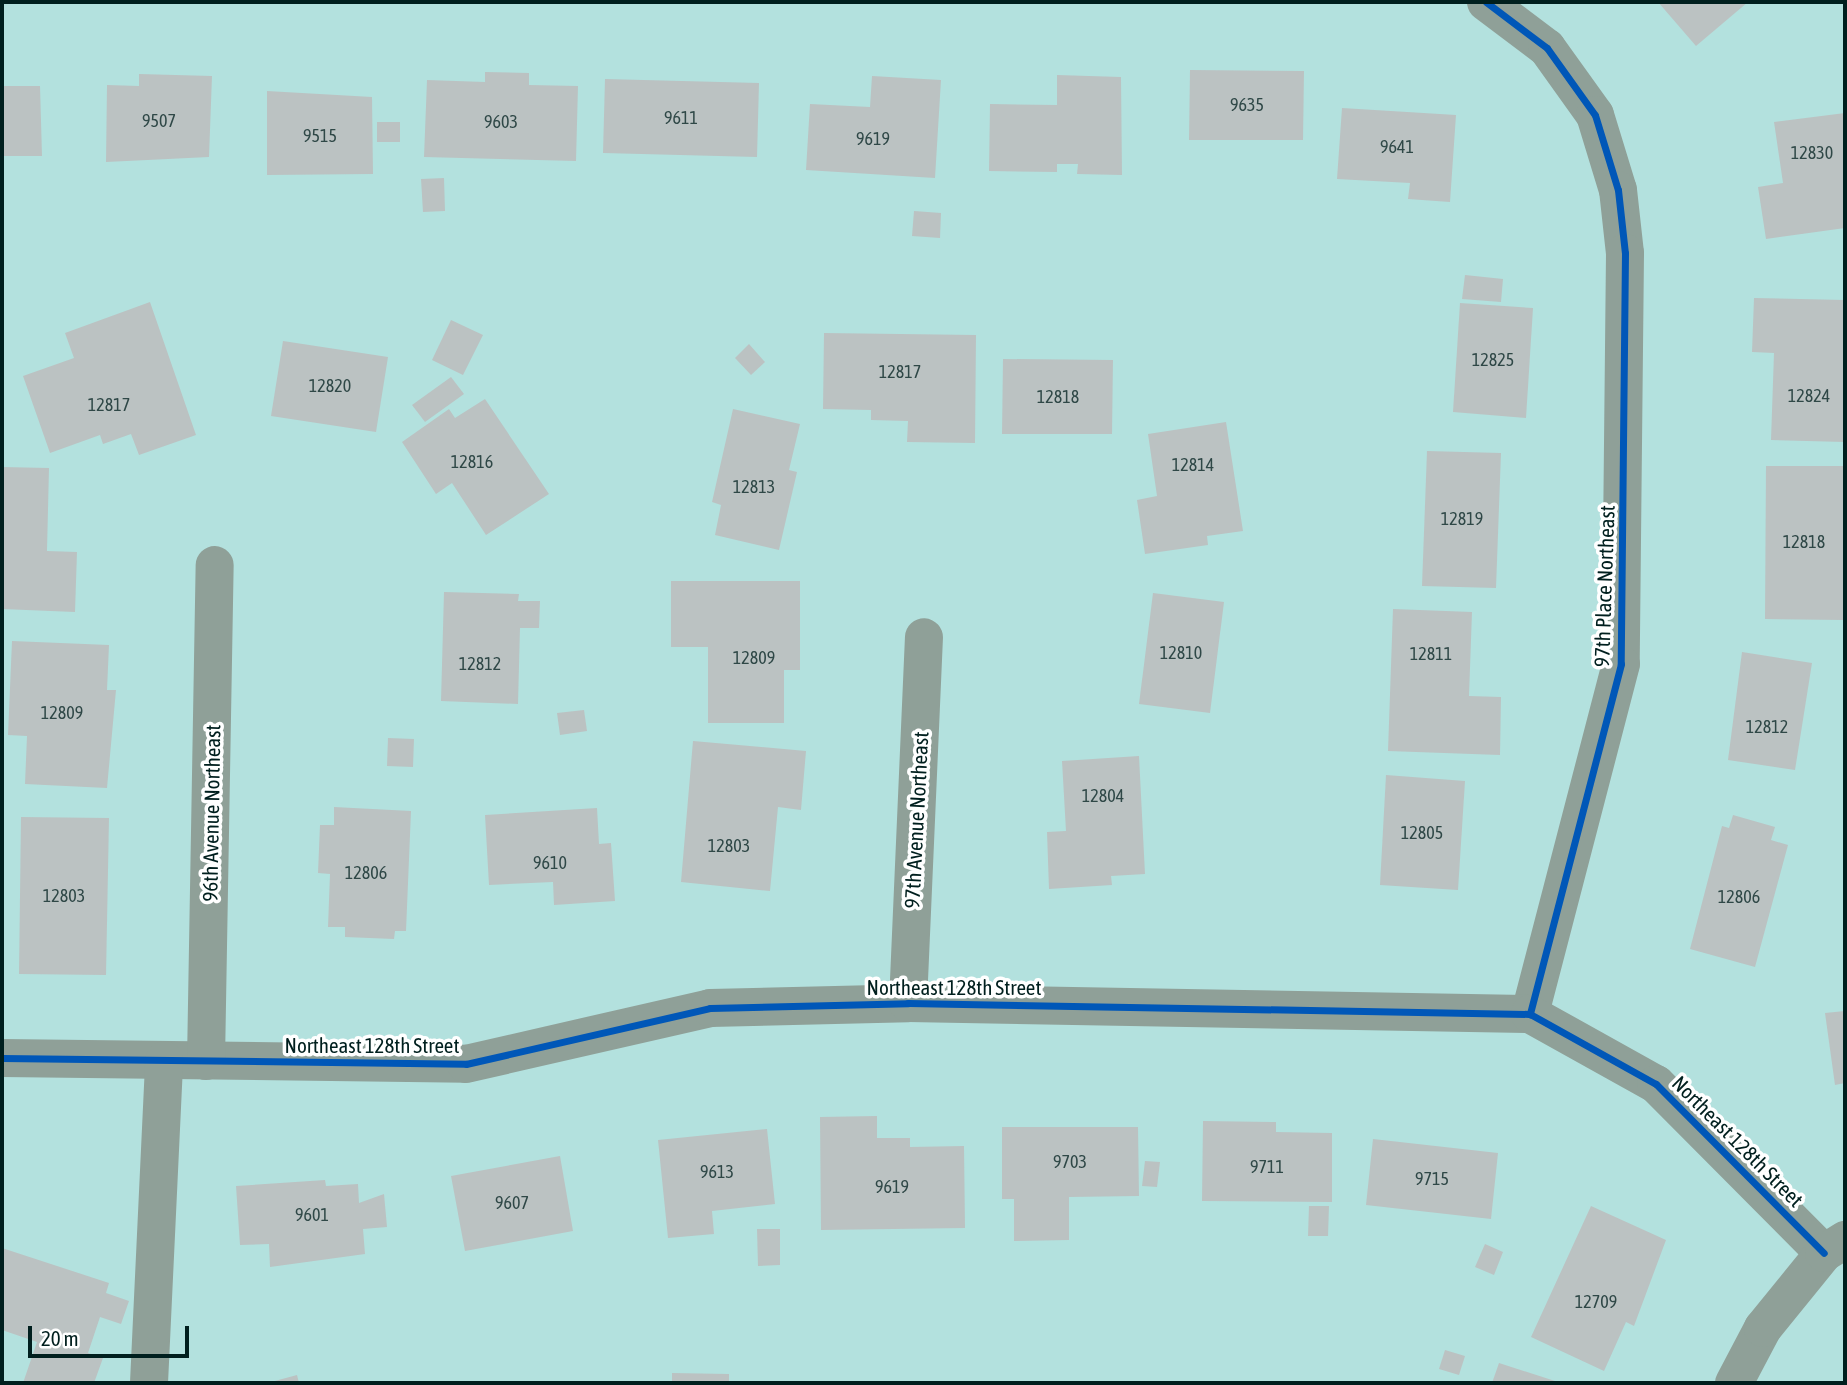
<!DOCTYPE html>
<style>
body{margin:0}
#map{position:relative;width:1847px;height:1385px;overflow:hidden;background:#b3e1de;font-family:"Asap Condensed",sans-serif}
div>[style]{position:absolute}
.building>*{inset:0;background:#bbc2c2}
.minor>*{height:38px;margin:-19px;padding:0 19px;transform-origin:19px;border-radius:19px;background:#8fa098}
.cycleway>*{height:7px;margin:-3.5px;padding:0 3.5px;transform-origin:3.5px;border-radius:3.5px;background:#0057b8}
span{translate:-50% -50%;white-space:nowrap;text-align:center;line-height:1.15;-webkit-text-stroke:7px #fff;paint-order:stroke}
.number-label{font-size:18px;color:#2f4847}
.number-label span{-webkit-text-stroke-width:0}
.street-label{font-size:21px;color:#001f1e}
.frame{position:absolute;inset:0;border:4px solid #001f1e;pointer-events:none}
.scale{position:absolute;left:28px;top:1326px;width:161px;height:32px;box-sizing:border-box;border:4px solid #001f1e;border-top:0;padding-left:9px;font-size:21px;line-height:24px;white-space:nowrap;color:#001f1e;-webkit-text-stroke:5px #fff;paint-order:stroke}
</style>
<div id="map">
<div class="building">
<i style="clip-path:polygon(1658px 2px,1748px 2px,1696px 46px)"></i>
<i style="clip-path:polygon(1190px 70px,1304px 71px,1303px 140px,1189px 140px)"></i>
<i style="clip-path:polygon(485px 72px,529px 73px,529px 85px,578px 86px,576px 161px,424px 157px,427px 80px,485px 82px)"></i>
<i style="clip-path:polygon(139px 74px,212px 76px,209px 157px,106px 162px,107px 85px,139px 86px)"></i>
<i style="clip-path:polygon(1057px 75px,1121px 77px,1122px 175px,1077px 174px,1078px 164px,1057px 164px,1057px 172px,989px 171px,990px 104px,1057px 105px)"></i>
<i style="clip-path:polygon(872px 76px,941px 80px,935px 178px,806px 170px,810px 104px,870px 107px)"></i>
<i style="clip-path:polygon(605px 79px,759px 83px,757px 157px,603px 153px)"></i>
<i style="clip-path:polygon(2px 86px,40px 86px,42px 156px,2px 156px)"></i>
<i style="clip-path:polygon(267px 91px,372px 97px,373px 174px,267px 175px)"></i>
<i style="clip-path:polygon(1342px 108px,1456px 115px,1450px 202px,1408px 199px,1410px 183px,1337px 179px)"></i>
<i style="clip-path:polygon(1845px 113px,1845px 228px,1766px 239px,1758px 187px,1783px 183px,1774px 122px)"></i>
<i style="clip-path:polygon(377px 122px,400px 122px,400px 142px,377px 142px)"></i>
<i style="clip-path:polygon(444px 178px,445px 211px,423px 212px,421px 179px)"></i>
<i style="clip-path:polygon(914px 211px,941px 213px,940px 238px,912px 236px)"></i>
<i style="clip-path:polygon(1465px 275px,1503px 279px,1501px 302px,1462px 299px)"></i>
<i style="clip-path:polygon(1754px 298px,1845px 300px,1845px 442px,1771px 440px,1774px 353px,1752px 352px)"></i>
<i style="clip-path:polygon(150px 302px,196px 435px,139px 455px,131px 434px,103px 444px,100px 435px,50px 453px,23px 376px,74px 358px,65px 333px)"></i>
<i style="clip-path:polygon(1460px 303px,1533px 308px,1526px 418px,1453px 412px)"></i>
<i style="clip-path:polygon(451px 320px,483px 335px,463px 375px,432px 360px)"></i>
<i style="clip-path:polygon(824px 333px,976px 335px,975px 443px,907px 442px,908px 421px,871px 420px,871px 410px,823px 409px)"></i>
<i style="clip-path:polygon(283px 341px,388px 357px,376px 432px,271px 416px)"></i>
<i style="clip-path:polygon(749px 344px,765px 362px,751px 375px,735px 358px)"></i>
<i style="clip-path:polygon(1003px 359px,1113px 360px,1112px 434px,1002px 434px)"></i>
<i style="clip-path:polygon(451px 377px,464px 394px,425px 422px,412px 405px)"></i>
<i style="clip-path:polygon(485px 399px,549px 494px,486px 535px,452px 483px,436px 494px,402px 442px,449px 409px,455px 418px)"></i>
<i style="clip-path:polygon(733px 409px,800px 424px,789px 470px,797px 472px,779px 550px,715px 535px,721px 505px,712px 502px)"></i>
<i style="clip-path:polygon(1226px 422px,1243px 531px,1207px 536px,1208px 545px,1145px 554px,1137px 500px,1157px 496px,1148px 434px)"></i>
<i style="clip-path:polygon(1427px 451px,1501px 453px,1496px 588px,1422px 586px)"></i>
<i style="clip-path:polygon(1766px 466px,1844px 466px,1843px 620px,1765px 619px)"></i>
<i style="clip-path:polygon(2px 467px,49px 468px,47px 551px,77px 552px,75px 612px,2px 609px)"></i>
<i style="clip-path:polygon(671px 581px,800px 581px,800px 670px,784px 670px,784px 723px,708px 723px,708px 647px,671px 647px)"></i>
<i style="clip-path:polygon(444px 592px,519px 594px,518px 601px,540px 601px,539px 628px,520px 628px,518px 704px,441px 701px)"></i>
<i style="clip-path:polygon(1153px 593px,1224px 602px,1210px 713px,1139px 704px)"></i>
<i style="clip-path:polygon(1393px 609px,1472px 612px,1469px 696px,1501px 697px,1500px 755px,1388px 751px)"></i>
<i style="clip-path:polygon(12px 641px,109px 645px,107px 690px,116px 690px,107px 788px,25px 784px,27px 736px,8px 735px)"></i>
<i style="clip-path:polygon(1742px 652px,1812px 663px,1795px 770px,1728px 760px)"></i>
<i style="clip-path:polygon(584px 710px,587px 731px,560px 735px,557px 713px)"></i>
<i style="clip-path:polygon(388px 738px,414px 739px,413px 767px,387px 766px)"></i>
<i style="clip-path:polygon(693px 741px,806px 751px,801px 810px,778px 807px,770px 891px,681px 882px)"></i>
<i style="clip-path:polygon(1139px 756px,1145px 874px,1111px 876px,1112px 885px,1049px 889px,1047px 832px,1066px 831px,1062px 761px)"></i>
<i style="clip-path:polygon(1386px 775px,1465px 781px,1458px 890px,1380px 885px)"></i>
<i style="clip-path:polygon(334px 807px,411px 811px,406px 931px,395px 931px,394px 939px,345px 937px,345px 927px,328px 927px,330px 874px,318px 873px,320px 825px,334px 825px)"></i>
<i style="clip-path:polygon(597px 808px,599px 844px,611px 843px,615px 901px,554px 905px,553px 882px,489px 885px,485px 815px)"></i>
<i style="clip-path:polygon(1733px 815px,1775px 827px,1771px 840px,1788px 845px,1755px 967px,1690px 949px,1722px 826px,1729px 828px)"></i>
<i style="clip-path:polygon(21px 817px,109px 818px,106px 975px,19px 974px)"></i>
<i style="clip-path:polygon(1845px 1011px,1845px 1083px,1835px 1085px,1825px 1013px)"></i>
<i style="clip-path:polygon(877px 1116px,877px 1138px,910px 1138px,910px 1147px,964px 1146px,965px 1228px,821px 1230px,820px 1117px)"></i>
<i style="clip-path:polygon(1203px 1121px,1276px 1122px,1276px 1132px,1332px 1133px,1332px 1202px,1202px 1201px)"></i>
<i style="clip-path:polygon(1002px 1127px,1138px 1127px,1139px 1196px,1069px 1197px,1069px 1240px,1014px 1241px,1014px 1199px,1002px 1199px)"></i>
<i style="clip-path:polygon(767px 1129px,775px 1204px,712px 1211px,714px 1234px,668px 1238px,658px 1140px)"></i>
<i style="clip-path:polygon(1373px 1139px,1498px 1153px,1491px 1219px,1366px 1205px)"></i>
<i style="clip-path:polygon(560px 1156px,573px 1231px,465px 1251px,451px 1176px)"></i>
<i style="clip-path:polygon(1145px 1161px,1160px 1162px,1157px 1187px,1142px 1186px)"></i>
<i style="clip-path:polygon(325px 1180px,326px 1186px,358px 1184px,359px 1203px,384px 1194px,387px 1227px,363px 1229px,365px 1254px,270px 1267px,269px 1244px,240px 1245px,236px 1186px)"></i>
<i style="clip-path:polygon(1309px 1206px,1329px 1206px,1328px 1236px,1308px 1236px)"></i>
<i style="clip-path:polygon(1591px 1206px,1666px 1240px,1634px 1326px,1626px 1322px,1604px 1371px,1531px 1337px)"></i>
<i style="clip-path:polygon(757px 1229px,780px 1229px,780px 1265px,758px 1266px)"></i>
<i style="clip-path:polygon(1485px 1244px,1503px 1252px,1494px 1275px,1475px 1267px)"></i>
<i style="clip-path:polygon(2px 1248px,109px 1283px,106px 1293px,129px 1301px,121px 1324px,100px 1317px,88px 1353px,103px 1358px,94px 1383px,23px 1383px,37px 1342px,2px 1330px)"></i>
<i style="clip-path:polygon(1445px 1350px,1465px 1356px,1459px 1375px,1439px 1369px)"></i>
<i style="clip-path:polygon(1499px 1363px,1555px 1381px,1554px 1383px,1492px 1383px)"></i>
<i style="clip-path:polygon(672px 1373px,729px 1374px,729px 1383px,672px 1383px)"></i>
<i style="clip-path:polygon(297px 1375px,299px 1383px,271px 1383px,271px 1382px)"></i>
</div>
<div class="minor">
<i style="left:1486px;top:2px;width:76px;rotate:37deg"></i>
<i style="left:1547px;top:48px;width:82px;rotate:54.4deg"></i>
<i style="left:1595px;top:115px;width:78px;rotate:73deg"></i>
<i style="left:1618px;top:190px;width:63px;rotate:83.7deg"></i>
<i style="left:1625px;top:253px;width:411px;rotate:90.6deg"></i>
<i style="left:1621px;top:664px;width:362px;rotate:104.6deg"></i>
<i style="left:908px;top:1003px;width:366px;rotate:-87.5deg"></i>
<i style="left:2px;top:1058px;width:464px;rotate:0.7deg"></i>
<i style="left:466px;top:1064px;width:250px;rotate:-12.9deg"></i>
<i style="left:710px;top:1008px;width:198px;rotate:-1.4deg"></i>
<i style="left:908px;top:1003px;width:622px;rotate:1.01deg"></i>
<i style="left:1530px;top:1014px;width:144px;rotate:29.1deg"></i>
<i style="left:1656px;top:1084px;width:238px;rotate:45.2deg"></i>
<i style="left:206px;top:1061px;width:496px;rotate:-89deg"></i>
<i style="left:149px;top:1383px;width:323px;rotate:-87.3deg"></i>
<i style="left:1734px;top:1383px;width:62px;rotate:-62.2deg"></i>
<i style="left:1763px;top:1328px;width:97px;rotate:-50.9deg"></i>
<i style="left:1824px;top:1253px;width:25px;rotate:-32deg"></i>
</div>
<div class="cycleway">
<i style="left:1486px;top:2px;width:76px;rotate:37deg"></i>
<i style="left:1547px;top:48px;width:82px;rotate:54.4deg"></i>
<i style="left:1595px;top:115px;width:78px;rotate:73deg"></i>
<i style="left:1618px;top:190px;width:63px;rotate:83.7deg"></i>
<i style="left:1625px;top:253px;width:411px;rotate:90.6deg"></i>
<i style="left:1621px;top:664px;width:362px;rotate:104.6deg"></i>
<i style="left:2px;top:1058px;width:464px;rotate:0.7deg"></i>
<i style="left:466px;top:1064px;width:250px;rotate:-12.9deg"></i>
<i style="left:710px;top:1008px;width:198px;rotate:-1.4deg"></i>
<i style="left:908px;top:1003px;width:622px;rotate:1.01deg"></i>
<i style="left:1530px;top:1014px;width:144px;rotate:29.1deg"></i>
<i style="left:1656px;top:1084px;width:238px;rotate:45.2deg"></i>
</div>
<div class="number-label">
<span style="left:1247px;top:105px">9635</span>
<span style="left:681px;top:118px">9611</span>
<span style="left:159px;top:121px">9507</span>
<span style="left:501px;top:122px">9603</span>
<span style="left:320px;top:136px">9515</span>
<span style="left:873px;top:139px">9619</span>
<span style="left:1397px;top:147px">9641</span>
<span style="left:1812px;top:153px">12830</span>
<span style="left:1493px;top:360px">12825</span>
<span style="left:900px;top:372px">12817</span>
<span style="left:330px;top:386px">12820</span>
<span style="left:1809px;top:396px">12824</span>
<span style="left:1058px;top:397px">12818</span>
<span style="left:109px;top:405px">12817</span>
<span style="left:472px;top:462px">12816</span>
<span style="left:1193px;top:465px">12814</span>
<span style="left:754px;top:487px">12813</span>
<span style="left:1462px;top:519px">12819</span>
<span style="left:1804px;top:542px">12818</span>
<span style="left:1181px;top:653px">12810</span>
<span style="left:1431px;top:654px">12811</span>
<span style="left:754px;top:658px">12809</span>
<span style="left:480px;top:664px">12812</span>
<span style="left:62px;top:713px">12809</span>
<span style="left:1767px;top:727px">12812</span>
<span style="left:1103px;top:796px">12804</span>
<span style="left:1422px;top:833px">12805</span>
<span style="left:729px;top:846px">12803</span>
<span style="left:550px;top:863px">9610</span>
<span style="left:366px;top:873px">12806</span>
<span style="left:64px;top:896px">12803</span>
<span style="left:1739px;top:897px">12806</span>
<span style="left:1070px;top:1162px">9703</span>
<span style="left:1267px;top:1167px">9711</span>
<span style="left:717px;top:1172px">9613</span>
<span style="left:1432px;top:1179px">9715</span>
<span style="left:892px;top:1187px">9619</span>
<span style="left:512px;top:1203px">9607</span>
<span style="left:312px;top:1215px">9601</span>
<span style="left:1596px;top:1302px">12709</span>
</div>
<div class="street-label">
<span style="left:1604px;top:586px;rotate:-88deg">97th Place Northeast</span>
<span style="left:211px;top:813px;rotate:-89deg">96th Avenue Northeast</span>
<span style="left:916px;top:820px;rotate:-87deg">97th Avenue Northeast</span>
<span style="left:954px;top:987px">Northeast 128th Street</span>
<span style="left:372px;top:1045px">Northeast 128th Street</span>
<span style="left:1738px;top:1141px;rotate:45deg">Northeast 128th Street</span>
</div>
<div class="frame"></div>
<div class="scale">20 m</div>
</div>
